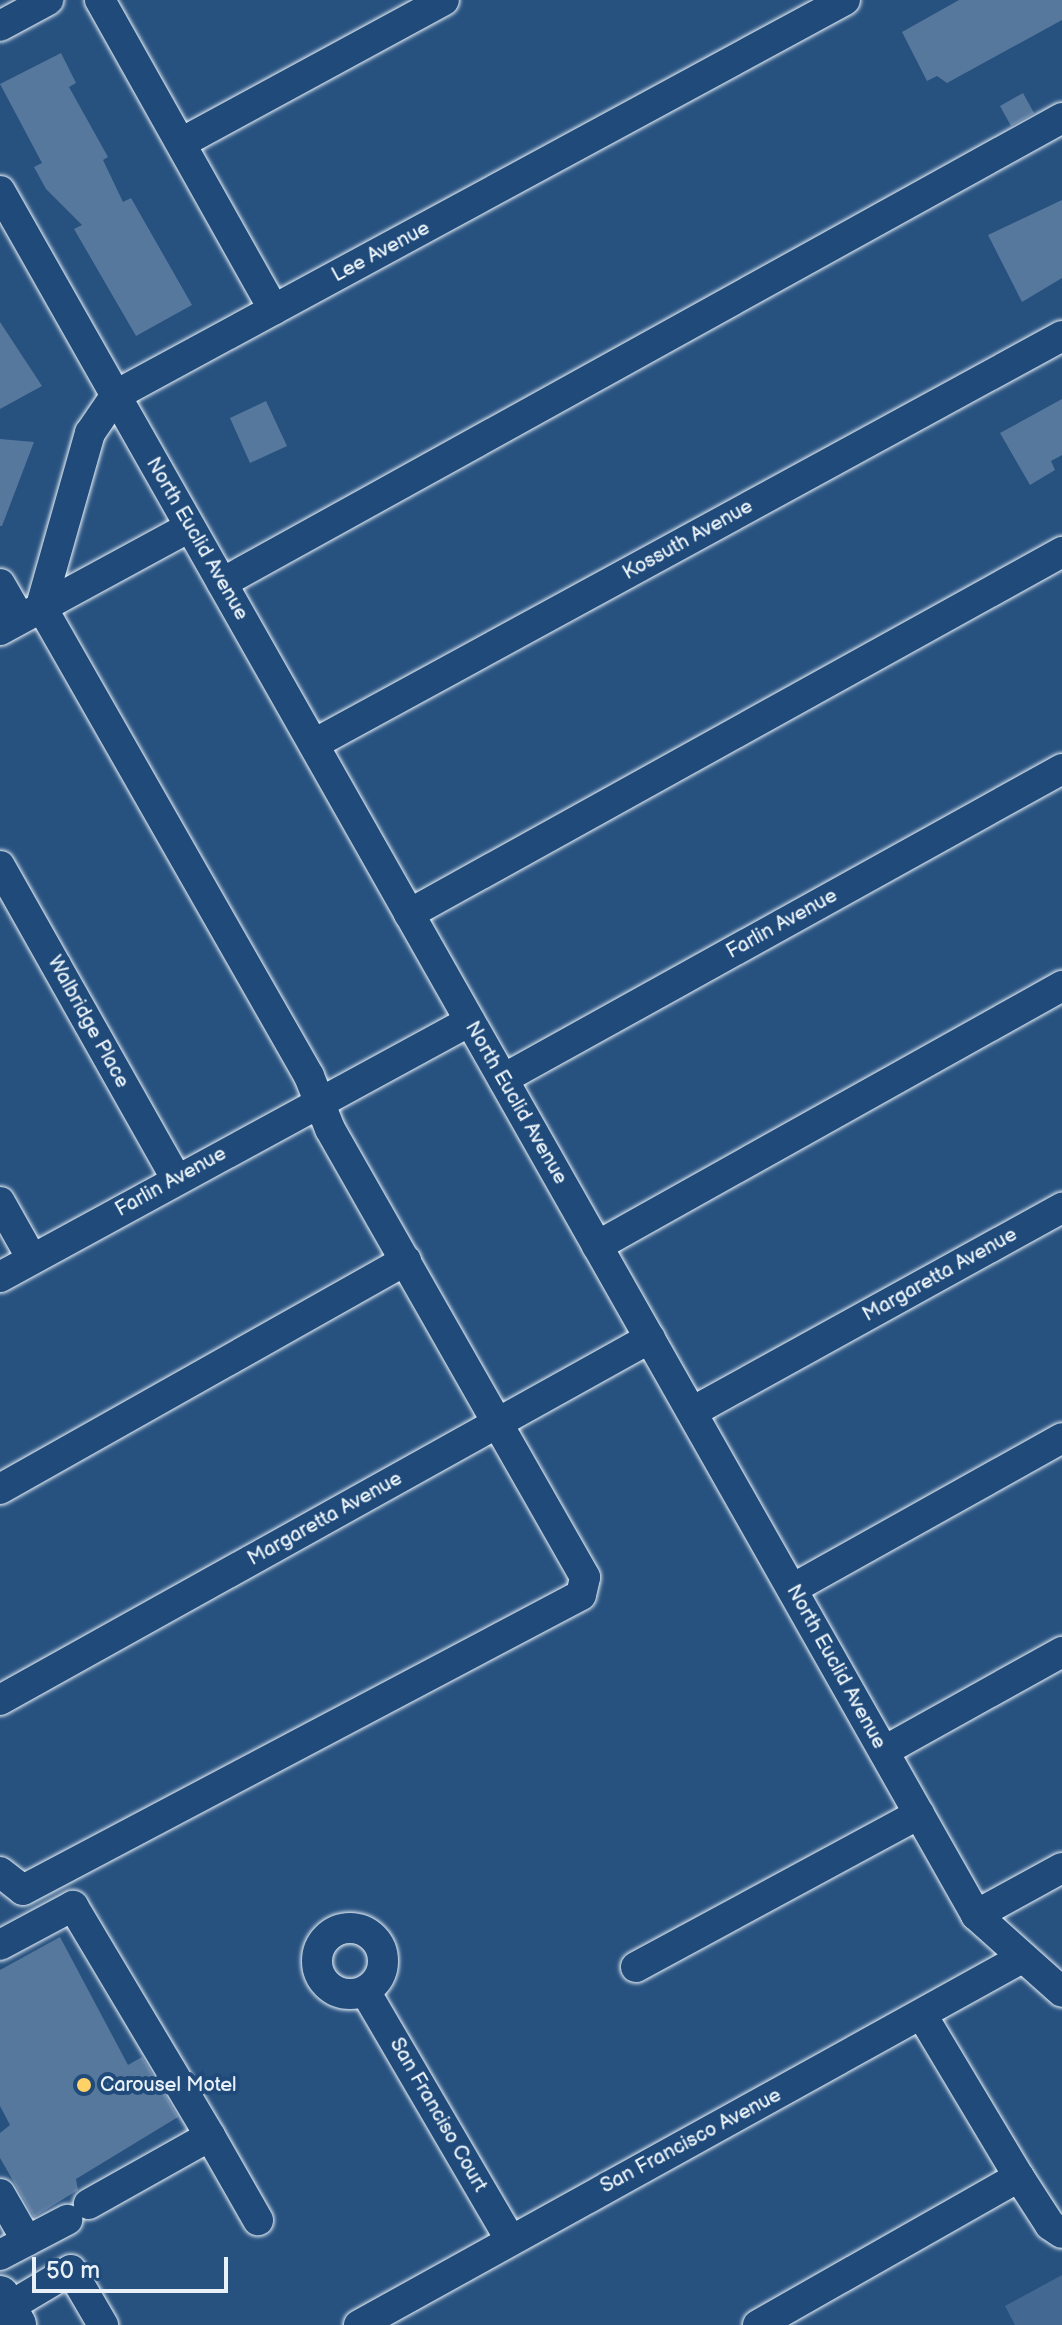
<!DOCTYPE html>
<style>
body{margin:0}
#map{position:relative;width:1062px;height:2325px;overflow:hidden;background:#27517f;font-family:"Balsamiq Sans",sans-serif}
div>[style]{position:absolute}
.green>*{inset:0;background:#436891}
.building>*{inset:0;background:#57789d}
.roads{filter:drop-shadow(0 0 2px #e8f1f8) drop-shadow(0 0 2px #e8f1f8)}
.minor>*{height:30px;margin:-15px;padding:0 15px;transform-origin:15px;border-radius:15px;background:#1f4a7a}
.minor>.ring{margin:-15px;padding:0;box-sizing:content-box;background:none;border:30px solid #1f4a7a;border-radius:50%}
.major>*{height:38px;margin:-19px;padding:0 19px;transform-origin:19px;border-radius:19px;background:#1f4a7a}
.dots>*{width:22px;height:22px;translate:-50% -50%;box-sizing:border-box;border:4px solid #1f4a7a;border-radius:50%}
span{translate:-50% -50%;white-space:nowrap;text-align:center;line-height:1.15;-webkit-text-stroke:8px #1f4a7a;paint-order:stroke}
.street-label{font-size:20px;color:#e8f1f8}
.poi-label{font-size:20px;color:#e8f1f8}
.left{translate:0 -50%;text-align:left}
.scale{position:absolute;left:32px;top:2257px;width:196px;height:36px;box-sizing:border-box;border:4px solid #e8f1f8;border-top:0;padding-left:10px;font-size:24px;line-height:28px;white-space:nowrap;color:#e8f1f8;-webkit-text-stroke:6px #1f4a7a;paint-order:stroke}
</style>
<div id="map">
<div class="green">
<i style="clip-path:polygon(1062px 2275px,1062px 2325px,1015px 2325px,1005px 2306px)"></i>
</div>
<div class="building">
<i style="clip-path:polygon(959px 0,1062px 0,1062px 20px,947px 83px,937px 76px,927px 81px,902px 32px)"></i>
<i style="clip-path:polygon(61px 53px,76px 83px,69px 87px,108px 157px,103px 160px,123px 202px,131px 198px,192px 305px,136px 336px,74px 229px,82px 225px,46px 189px,34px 167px,42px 163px,0 84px)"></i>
<i style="clip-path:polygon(1023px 93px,1034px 113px,1011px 126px,1000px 106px)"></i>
<i style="clip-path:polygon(1062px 200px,1062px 278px,1022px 302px,988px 235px)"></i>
<i style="clip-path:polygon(0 322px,42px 386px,0 409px)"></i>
<i style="clip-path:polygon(1062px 399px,1062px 455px,1051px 461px,1055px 470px,1030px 485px,1000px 433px)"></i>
<i style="clip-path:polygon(266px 401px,287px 446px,250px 463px,230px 418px)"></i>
<i style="clip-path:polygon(0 439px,34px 442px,2px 526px,0 526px)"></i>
<i style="clip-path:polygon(60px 1937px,128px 2065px,142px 2057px,178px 2117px,76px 2179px,78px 2190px,34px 2217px,0 2158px,0 2133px,10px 2125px,0 2106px,0 1970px)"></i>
</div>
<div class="roads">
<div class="minor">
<i style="left:100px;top:0;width:355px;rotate:60.7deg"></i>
<i style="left:0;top:26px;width:55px;rotate:-28.4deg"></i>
<i style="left:181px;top:143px;width:299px;rotate:-28.5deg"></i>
<i style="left:0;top:191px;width:1981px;rotate:60.48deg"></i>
<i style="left:976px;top:1915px;width:115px;rotate:41.8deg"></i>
<i style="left:222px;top:583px;width:960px;rotate:-28.97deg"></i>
<i style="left:0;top:584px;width:39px;rotate:60deg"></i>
<i style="left:41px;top:606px;width:180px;rotate:-74.2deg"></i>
<i style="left:90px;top:433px;width:46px;rotate:-55.6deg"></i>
<i style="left:116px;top:395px;width:829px;rotate:-28.45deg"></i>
<i style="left:0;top:630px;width:216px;rotate:-28.5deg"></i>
<i style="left:314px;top:744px;width:852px;rotate:-28.61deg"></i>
<i style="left:0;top:866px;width:358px;rotate:60.6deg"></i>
<i style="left:409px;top:914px;width:747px;rotate:-29deg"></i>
<i style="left:503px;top:1079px;width:639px;rotate:-29.01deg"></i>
<i style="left:0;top:1202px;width:65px;rotate:60.7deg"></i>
<i style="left:597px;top:1246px;width:533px;rotate:-29.21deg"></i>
<i style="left:0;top:1277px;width:535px;rotate:-28.58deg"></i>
<i style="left:692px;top:1412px;width:423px;rotate:-28.9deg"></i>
<i style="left:0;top:1489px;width:466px;rotate:-29.4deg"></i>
<i style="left:792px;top:1589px;width:309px;rotate:-29.2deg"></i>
<i style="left:0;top:1700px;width:744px;rotate:-29.11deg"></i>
<i style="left:884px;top:1751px;width:204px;rotate:-29.1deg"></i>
<i style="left:0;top:1872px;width:29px;rotate:38deg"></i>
<i style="left:23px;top:1890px;width:631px;rotate:-27.86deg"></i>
<i style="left:581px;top:1595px;width:18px;rotate:-77deg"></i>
<i style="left:585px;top:1577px;width:515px;rotate:-119.65deg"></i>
<i style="left:330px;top:1129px;width:57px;rotate:-111.6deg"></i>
<i style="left:309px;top:1076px;width:541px;rotate:-119.69deg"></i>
<i style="left:976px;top:1915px;width:98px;rotate:-28.7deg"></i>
<i class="ring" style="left:317px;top:1928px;width:36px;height:36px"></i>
<i style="left:0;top:1945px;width:83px;rotate:-28.1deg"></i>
<i style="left:73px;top:1906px;width:268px;rotate:59.2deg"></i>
<i style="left:210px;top:2136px;width:139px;rotate:150.7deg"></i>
<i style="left:636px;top:1967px;width:322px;rotate:-28.4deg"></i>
<i style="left:365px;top:1991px;width:287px;rotate:59.7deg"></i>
<i style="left:922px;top:2015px;width:189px;rotate:59.1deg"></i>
<i style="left:210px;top:2136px;width:97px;rotate:60.3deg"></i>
<i style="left:0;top:2194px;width:54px;rotate:60.1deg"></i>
<i style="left:0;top:2255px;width:76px;rotate:-27.6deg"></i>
<i style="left:7px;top:2308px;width:74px;rotate:-30.7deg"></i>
<i style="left:71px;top:2270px;width:64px;rotate:59.8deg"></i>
<i style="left:359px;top:2325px;width:758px;rotate:-28.97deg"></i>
<i style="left:758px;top:2325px;width:300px;rotate:-29.6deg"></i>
<i style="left:1019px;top:2177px;width:57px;rotate:57.1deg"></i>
<i style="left:1050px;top:2225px;width:14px;rotate:34deg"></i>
</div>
<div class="major">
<i style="left:0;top:2295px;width:34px;rotate:60deg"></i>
</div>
</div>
<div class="dots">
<i style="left:84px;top:2085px;background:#ffd166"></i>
</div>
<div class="street-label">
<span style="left:381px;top:252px;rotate:-28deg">Lee Avenue</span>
<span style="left:197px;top:539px;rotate:60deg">North Euclid Avenue</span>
<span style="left:688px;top:540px;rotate:-29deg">Kossuth Avenue</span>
<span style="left:782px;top:924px;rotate:-29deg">Farlin Avenue</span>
<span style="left:88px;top:1022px;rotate:61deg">Walbridge Place</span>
<span style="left:516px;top:1103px;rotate:60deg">North Euclid Avenue</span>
<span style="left:171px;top:1182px;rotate:-29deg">Farlin Avenue</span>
<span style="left:940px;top:1275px;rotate:-29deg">Margaretta Avenue</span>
<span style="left:325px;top:1519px;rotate:-29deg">Margaretta Avenue</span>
<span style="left:836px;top:1667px;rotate:61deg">North Euclid Avenue</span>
<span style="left:438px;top:2115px;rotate:60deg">San Franciso Court</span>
<span style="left:691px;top:2141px;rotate:-28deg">San Francisco Avenue</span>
</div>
<div class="poi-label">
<span class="left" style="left:100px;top:2085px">Carousel Motel</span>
</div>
<div class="scale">50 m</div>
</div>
